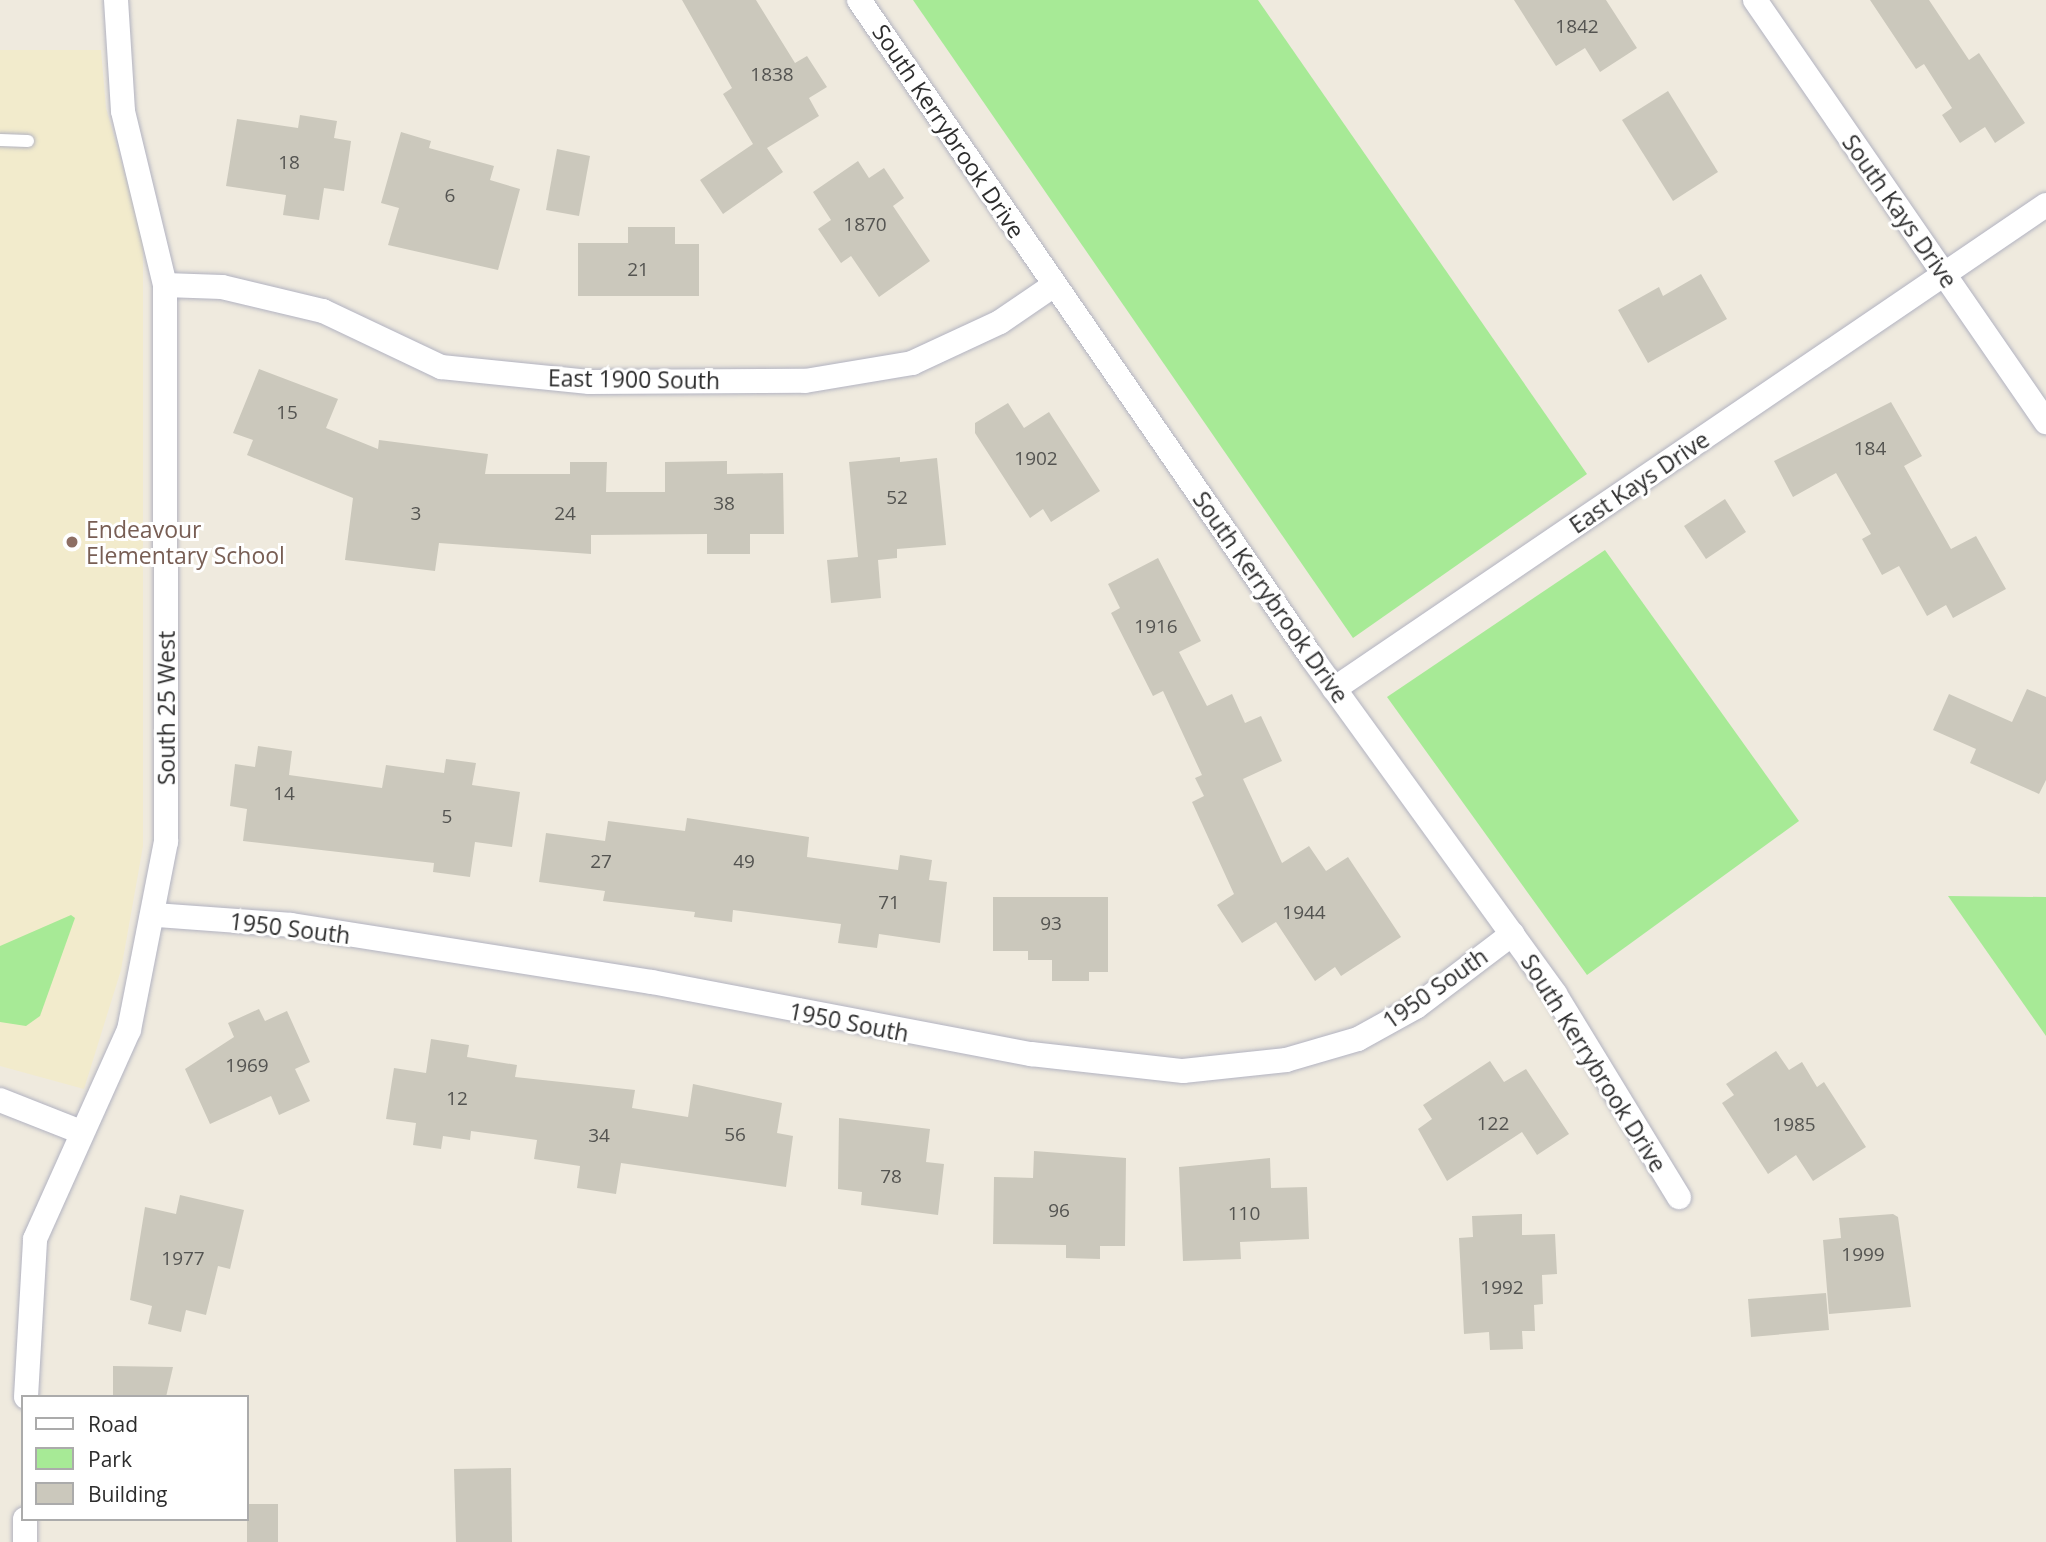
<!DOCTYPE html>
<style>
body{margin:0}
#map{position:relative;width:2046px;height:1542px;overflow:hidden;background:#efeade;font-family:"Open Sans",sans-serif}
div>[style]{position:absolute}
.education>*{inset:0;background:#f2ebcc}
.green>*{inset:0;background:#a7ea96}
.building>*{inset:0;background:#cbc8bc}
.roads{filter:drop-shadow(0 0 2px #b2b3c1) drop-shadow(0 0 2px #b2b3c1)}
.lane>*{height:12px;margin:-6px;padding:0 6px;transform-origin:6px;border-radius:6px;background:#fff}
.street>*{height:24px;margin:-12px;padding:0 12px;transform-origin:12px;border-radius:12px;background:#fff}
.dots>*{width:19px;height:19px;translate:-50% -50%;box-sizing:border-box;border:4px solid #fff;border-radius:50%}
span{translate:-50% -50%;white-space:nowrap;text-align:center;line-height:1.15;-webkit-text-stroke:6px #fff;paint-order:stroke}
.number-label{font-size:19px;color:#545451}
.number-label span{-webkit-text-stroke-width:0}
.street-label{font-size:23px;color:#2d2d2d}
.education-label{font-size:23px;color:#785e54}
.left{translate:0 -50%;text-align:left}
.legend{position:absolute;left:21px;top:1395px;width:228px;height:126px;box-sizing:border-box;background:#fff;border:2px solid #ababab;margin:0;padding:9px 12px;list-style:none;font-size:21px;color:#2d2d2d}
.legend li{display:flex;align-items:center;gap:14px;height:35px}
.legend b{width:35px;border:2px solid #ababab}
</style>
<div id="map">
<div class="education">
<i style="clip-path:polygon(0 50px,101px 50px,106px 108px,143px 237px,143px 846px,121px 970px,84px 1089px,0 1066px)"></i>
</div>
<div class="green">
<i style="clip-path:polygon(913px 0,1258px 0,1587px 474px,1353px 638px)"></i>
<i style="clip-path:polygon(1605px 550px,1799px 821px,1587px 975px,1387px 697px)"></i>
<i style="clip-path:polygon(1948px 896px,2046px 897px,2046px 1036px)"></i>
<i style="clip-path:polygon(71px 915px,75px 918px,40px 1016px,26px 1026px,0 1022px,0 946px)"></i>
</div>
<div class="building">
<i style="clip-path:polygon(682px 0,756px 0,795px 63px,807px 56px,827px 87px,809px 98px,819px 116px,767px 148px,783px 172px,723px 214px,700px 180px,753px 144px,723px 94px,732px 88px)"></i>
<i style="clip-path:polygon(1514px 0,1606px 0,1637px 48px,1600px 72px,1585px 48px,1556px 66px)"></i>
<i style="clip-path:polygon(1870px 0,1929px 0,1969px 60px,1979px 53px,2025px 123px,1995px 143px,1985px 127px,1960px 143px,1942px 115px,1952px 108px,1924px 64px,1916px 69px)"></i>
<i style="clip-path:polygon(1668px 91px,1718px 172px,1673px 201px,1622px 120px)"></i>
<i style="clip-path:polygon(300px 115px,337px 121px,334px 138px,351px 141px,344px 191px,324px 188px,319px 220px,283px 215px,286px 195px,226px 186px,237px 119px,298px 128px)"></i>
<i style="clip-path:polygon(401px 132px,431px 141px,429px 148px,494px 166px,490px 180px,520px 189px,498px 270px,388px 245px,399px 208px,381px 203px)"></i>
<i style="clip-path:polygon(557px 149px,590px 156px,579px 216px,546px 210px)"></i>
<i style="clip-path:polygon(858px 161px,869px 178px,884px 168px,904px 198px,893px 206px,930px 261px,879px 297px,851px 256px,841px 263px,818px 229px,831px 220px,813px 192px)"></i>
<i style="clip-path:polygon(628px 227px,675px 227px,675px 244px,699px 244px,699px 296px,578px 296px,578px 243px,628px 243px)"></i>
<i style="clip-path:polygon(1701px 274px,1727px 319px,1648px 363px,1618px 310px,1659px 287px,1663px 296px)"></i>
<i style="clip-path:polygon(259px 369px,338px 399px,326px 428px,378px 449px,379px 440px,488px 454px,485px 474px,570px 474px,570px 462px,607px 462px,606px 492px,665px 492px,665px 462px,727px 461px,727px 474px,783px 473px,784px 534px,750px 534px,750px 554px,707px 554px,707px 534px,591px 535px,591px 554px,439px 543px,435px 571px,345px 560px,353px 498px,247px 455px,253px 440px,233px 433px)"></i>
<i style="clip-path:polygon(1891px 402px,1922px 456px,1904px 466px,1951px 549px,1976px 536px,2006px 589px,1953px 618px,1946px 605px,1927px 616px,1899px 566px,1882px 575px,1862px 539px,1871px 534px,1836px 473px,1793px 497px,1774px 461px)"></i>
<i style="clip-path:polygon(1008px 403px,1024px 428px,1049px 412px,1100px 491px,1051px 522px,1043px 509px,1030px 518px,975px 433px,975px 423px)"></i>
<i style="clip-path:polygon(900px 457px,900px 462px,937px 458px,946px 545px,897px 549px,897px 558px,878px 560px,881px 598px,831px 603px,827px 560px,858px 557px,849px 462px)"></i>
<i style="clip-path:polygon(1725px 499px,1746px 532px,1706px 559px,1684px 526px)"></i>
<i style="clip-path:polygon(1158px 558px,1201px 641px,1179px 652px,1207px 706px,1232px 694px,1245px 723px,1261px 716px,1282px 761px,1243px 779px,1282px 863px,1309px 846px,1326px 871px,1348px 857px,1401px 937px,1341px 976px,1335px 967px,1315px 981px,1276px 922px,1242px 943px,1217px 905px,1234px 894px,1192px 802px,1204px 796px,1195px 778px,1202px 775px,1163px 691px,1153px 696px,1111px 613px,1120px 608px,1108px 584px)"></i>
<i style="clip-path:polygon(2027px 689px,2046px 697px,2046px 780px,2039px 794px,1970px 763px,1976px 749px,1933px 730px,1949px 694px,2012px 722px)"></i>
<i style="clip-path:polygon(258px 746px,292px 751px,289px 775px,382px 788px,386px 765px,444px 773px,446px 759px,476px 763px,472px 785px,520px 792px,512px 847px,475px 842px,470px 877px,433px 872px,434px 863px,243px 841px,247px 809px,230px 806px,235px 764px,255px 767px)"></i>
<i style="clip-path:polygon(687px 818px,809px 837px,807px 857px,898px 870px,900px 855px,932px 860px,929px 880px,947px 882px,940px 943px,879px 934px,877px 948px,838px 943px,841px 924px,733px 910px,732px 922px,694px 917px,695px 912px,603px 901px,605px 891px,539px 882px,546px 833px,605px 841px,608px 821px,685px 831px)"></i>
<i style="clip-path:polygon(993px 897px,1108px 897px,1108px 972px,1089px 972px,1089px 981px,1052px 981px,1052px 960px,1028px 960px,1028px 951px,993px 951px)"></i>
<i style="clip-path:polygon(259px 1009px,265px 1021px,287px 1011px,310px 1062px,295px 1069px,310px 1101px,279px 1115px,271px 1096px,210px 1124px,185px 1069px,234px 1037px,228px 1023px)"></i>
<i style="clip-path:polygon(431px 1039px,469px 1045px,467px 1057px,517px 1065px,515px 1077px,635px 1090px,632px 1108px,688px 1117px,693px 1084px,782px 1103px,777px 1133px,793px 1136px,786px 1187px,621px 1163px,616px 1194px,577px 1188px,580px 1166px,534px 1159px,537px 1140px,471px 1131px,470px 1140px,443px 1136px,441px 1149px,413px 1145px,416px 1123px,386px 1119px,394px 1068px,426px 1073px)"></i>
<i style="clip-path:polygon(1776px 1051px,1789px 1070px,1802px 1062px,1817px 1087px,1824px 1082px,1866px 1147px,1813px 1181px,1796px 1155px,1768px 1174px,1722px 1103px,1734px 1095px,1726px 1084px)"></i>
<i style="clip-path:polygon(1490px 1061px,1504px 1082px,1526px 1069px,1569px 1134px,1537px 1155px,1522px 1132px,1447px 1181px,1418px 1129px,1432px 1119px,1423px 1105px)"></i>
<i style="clip-path:polygon(839px 1118px,930px 1129px,926px 1162px,944px 1164px,938px 1215px,861px 1205px,862px 1192px,838px 1189px)"></i>
<i style="clip-path:polygon(1034px 1151px,1126px 1158px,1125px 1246px,1100px 1246px,1100px 1259px,1066px 1258px,1066px 1245px,993px 1244px,994px 1177px,1033px 1178px)"></i>
<i style="clip-path:polygon(1270px 1158px,1271px 1188px,1307px 1187px,1309px 1239px,1240px 1242px,1241px 1259px,1183px 1261px,1179px 1167px)"></i>
<i style="clip-path:polygon(180px 1195px,244px 1210px,230px 1269px,218px 1266px,206px 1315px,186px 1310px,181px 1332px,148px 1324px,152px 1306px,130px 1300px,145px 1207px,176px 1214px)"></i>
<i style="clip-path:polygon(1522px 1214px,1522px 1235px,1555px 1234px,1557px 1274px,1542px 1275px,1543px 1304px,1534px 1305px,1535px 1331px,1522px 1331px,1523px 1349px,1490px 1350px,1489px 1332px,1464px 1334px,1459px 1238px,1473px 1237px,1472px 1216px)"></i>
<i style="clip-path:polygon(1893px 1214px,1898px 1217px,1911px 1307px,1829px 1314px,1823px 1240px,1841px 1238px,1839px 1218px)"></i>
<i style="clip-path:polygon(1826px 1293px,1829px 1330px,1751px 1337px,1748px 1299px)"></i>
<i style="clip-path:polygon(113px 1366px,173px 1367px,166px 1397px,113px 1397px)"></i>
<i style="clip-path:polygon(511px 1468px,512px 1542px,456px 1542px,454px 1469px)"></i>
<i style="clip-path:polygon(247px 1504px,278px 1504px,278px 1542px,247px 1542px)"></i>
</div>
<div class="roads">
<div class="lane">
<i style="left:0;top:140px;width:28px;rotate:2deg"></i>
</div>
<div class="street">
<i style="left:859px;top:0;width:799px;rotate:55.45deg"></i>
<i style="left:1312px;top:658px;width:415px;rotate:54.1deg"></i>
<i style="left:1555px;top:994px;width:238px;rotate:58.6deg"></i>
<i style="left:1755px;top:0;width:513px;rotate:55.41deg"></i>
<i style="left:165px;top:285px;width:57px;rotate:2deg"></i>
<i style="left:222px;top:287px;width:104px;rotate:13.4deg"></i>
<i style="left:323px;top:311px;width:131px;rotate:25.4deg"></i>
<i style="left:441px;top:367px;width:149px;rotate:5.8deg"></i>
<i style="left:589px;top:382px;width:216px;rotate:-0.3deg"></i>
<i style="left:805px;top:381px;width:109px;rotate:-9.5deg"></i>
<i style="left:912px;top:363px;width:97px;rotate:-25deg"></i>
<i style="left:1000px;top:322px;width:65px;rotate:-34.4deg"></i>
<i style="left:1334px;top:689px;width:861px;rotate:-34.21deg"></i>
<i style="left:156px;top:915px;width:135px;rotate:4.2deg"></i>
<i style="left:291px;top:925px;width:365px;rotate:9deg"></i>
<i style="left:652px;top:982px;width:386px;rotate:10.8deg"></i>
<i style="left:1031px;top:1054px;width:153px;rotate:6.4deg"></i>
<i style="left:1183px;top:1071px;width:104px;rotate:-6.1deg"></i>
<i style="left:1286px;top:1060px;width:75px;rotate:-16.3deg"></i>
<i style="left:1358px;top:1039px;width:66px;rotate:-28.9deg"></i>
<i style="left:1416px;top:1007px;width:121px;rotate:-37.2deg"></i>
<i style="left:0;top:1100px;width:87px;rotate:21.6deg"></i>
<i style="left:26px;top:1397px;width:158px;rotate:-86.7deg"></i>
<i style="left:35px;top:1239px;width:229px;rotate:-65.8deg"></i>
<i style="left:129px;top:1030px;width:192px;rotate:-78.9deg"></i>
<i style="left:166px;top:842px;width:557px;rotate:-90.1deg"></i>
<i style="left:165px;top:285px;width:179px;rotate:-103.6deg"></i>
<i style="left:123px;top:111px;width:111px;rotate:-93.6deg"></i>
<i style="left:25px;top:1542px;width:23px;rotate:-90deg"></i>
</div>
</div>
<div class="dots">
<i style="left:72px;top:542px;background:#8d6e63"></i>
</div>
<div class="number-label">
<span style="left:1577px;top:27px">1842</span>
<span style="left:772px;top:75px">1838</span>
<span style="left:289px;top:163px">18</span>
<span style="left:450px;top:196px">6</span>
<span style="left:865px;top:225px">1870</span>
<span style="left:638px;top:270px">21</span>
<span style="left:287px;top:413px">15</span>
<span style="left:1870px;top:449px">184</span>
<span style="left:1036px;top:459px">1902</span>
<span style="left:897px;top:498px">52</span>
<span style="left:724px;top:504px">38</span>
<span style="left:416px;top:514px">3</span>
<span style="left:565px;top:514px">24</span>
<span style="left:1156px;top:627px">1916</span>
<span style="left:284px;top:794px">14</span>
<span style="left:447px;top:817px">5</span>
<span style="left:601px;top:862px">27</span>
<span style="left:744px;top:862px">49</span>
<span style="left:889px;top:903px">71</span>
<span style="left:1304px;top:913px">1944</span>
<span style="left:1051px;top:924px">93</span>
<span style="left:247px;top:1066px">1969</span>
<span style="left:457px;top:1099px">12</span>
<span style="left:1493px;top:1124px">122</span>
<span style="left:1794px;top:1125px">1985</span>
<span style="left:735px;top:1135px">56</span>
<span style="left:599px;top:1136px">34</span>
<span style="left:891px;top:1177px">78</span>
<span style="left:1059px;top:1211px">96</span>
<span style="left:1244px;top:1214px">110</span>
<span style="left:1863px;top:1255px">1999</span>
<span style="left:183px;top:1259px">1977</span>
<span style="left:1502px;top:1288px">1992</span>
</div>
<div class="street-label">
<span style="left:949px;top:131px;rotate:56deg">South Kerrybrook Drive</span>
<span style="left:1900px;top:211px;rotate:55deg">South Kays Drive</span>
<span style="left:634px;top:379px;rotate:1deg">East 1900 South</span>
<span style="left:1639px;top:482px;rotate:-34deg">East Kays Drive</span>
<span style="left:1271px;top:597px;rotate:55deg">South Kerrybrook Drive</span>
<span style="left:166px;top:708px;rotate:-90deg">South 25 West</span>
<span style="left:290px;top:928px;rotate:7deg">1950 South</span>
<span style="left:1435px;top:988px;rotate:-35deg">1950 South</span>
<span style="left:849px;top:1022px;rotate:11deg">1950 South</span>
<span style="left:1594px;top:1063px;rotate:58deg">South Kerrybrook Drive</span>
</div>
<div class="education-label">
<span class="left" style="left:86px;top:542px">Endeavour<br>Elementary School</span>
</div>
<ul class="legend">
<li><b style="height:9px;background:#fff"></b>Road</li>
<li><b style="height:19px;background:#a7ea96"></b>Park</li>
<li><b style="height:19px;background:#cbc8bc"></b>Building</li>
</ul>
</div>
